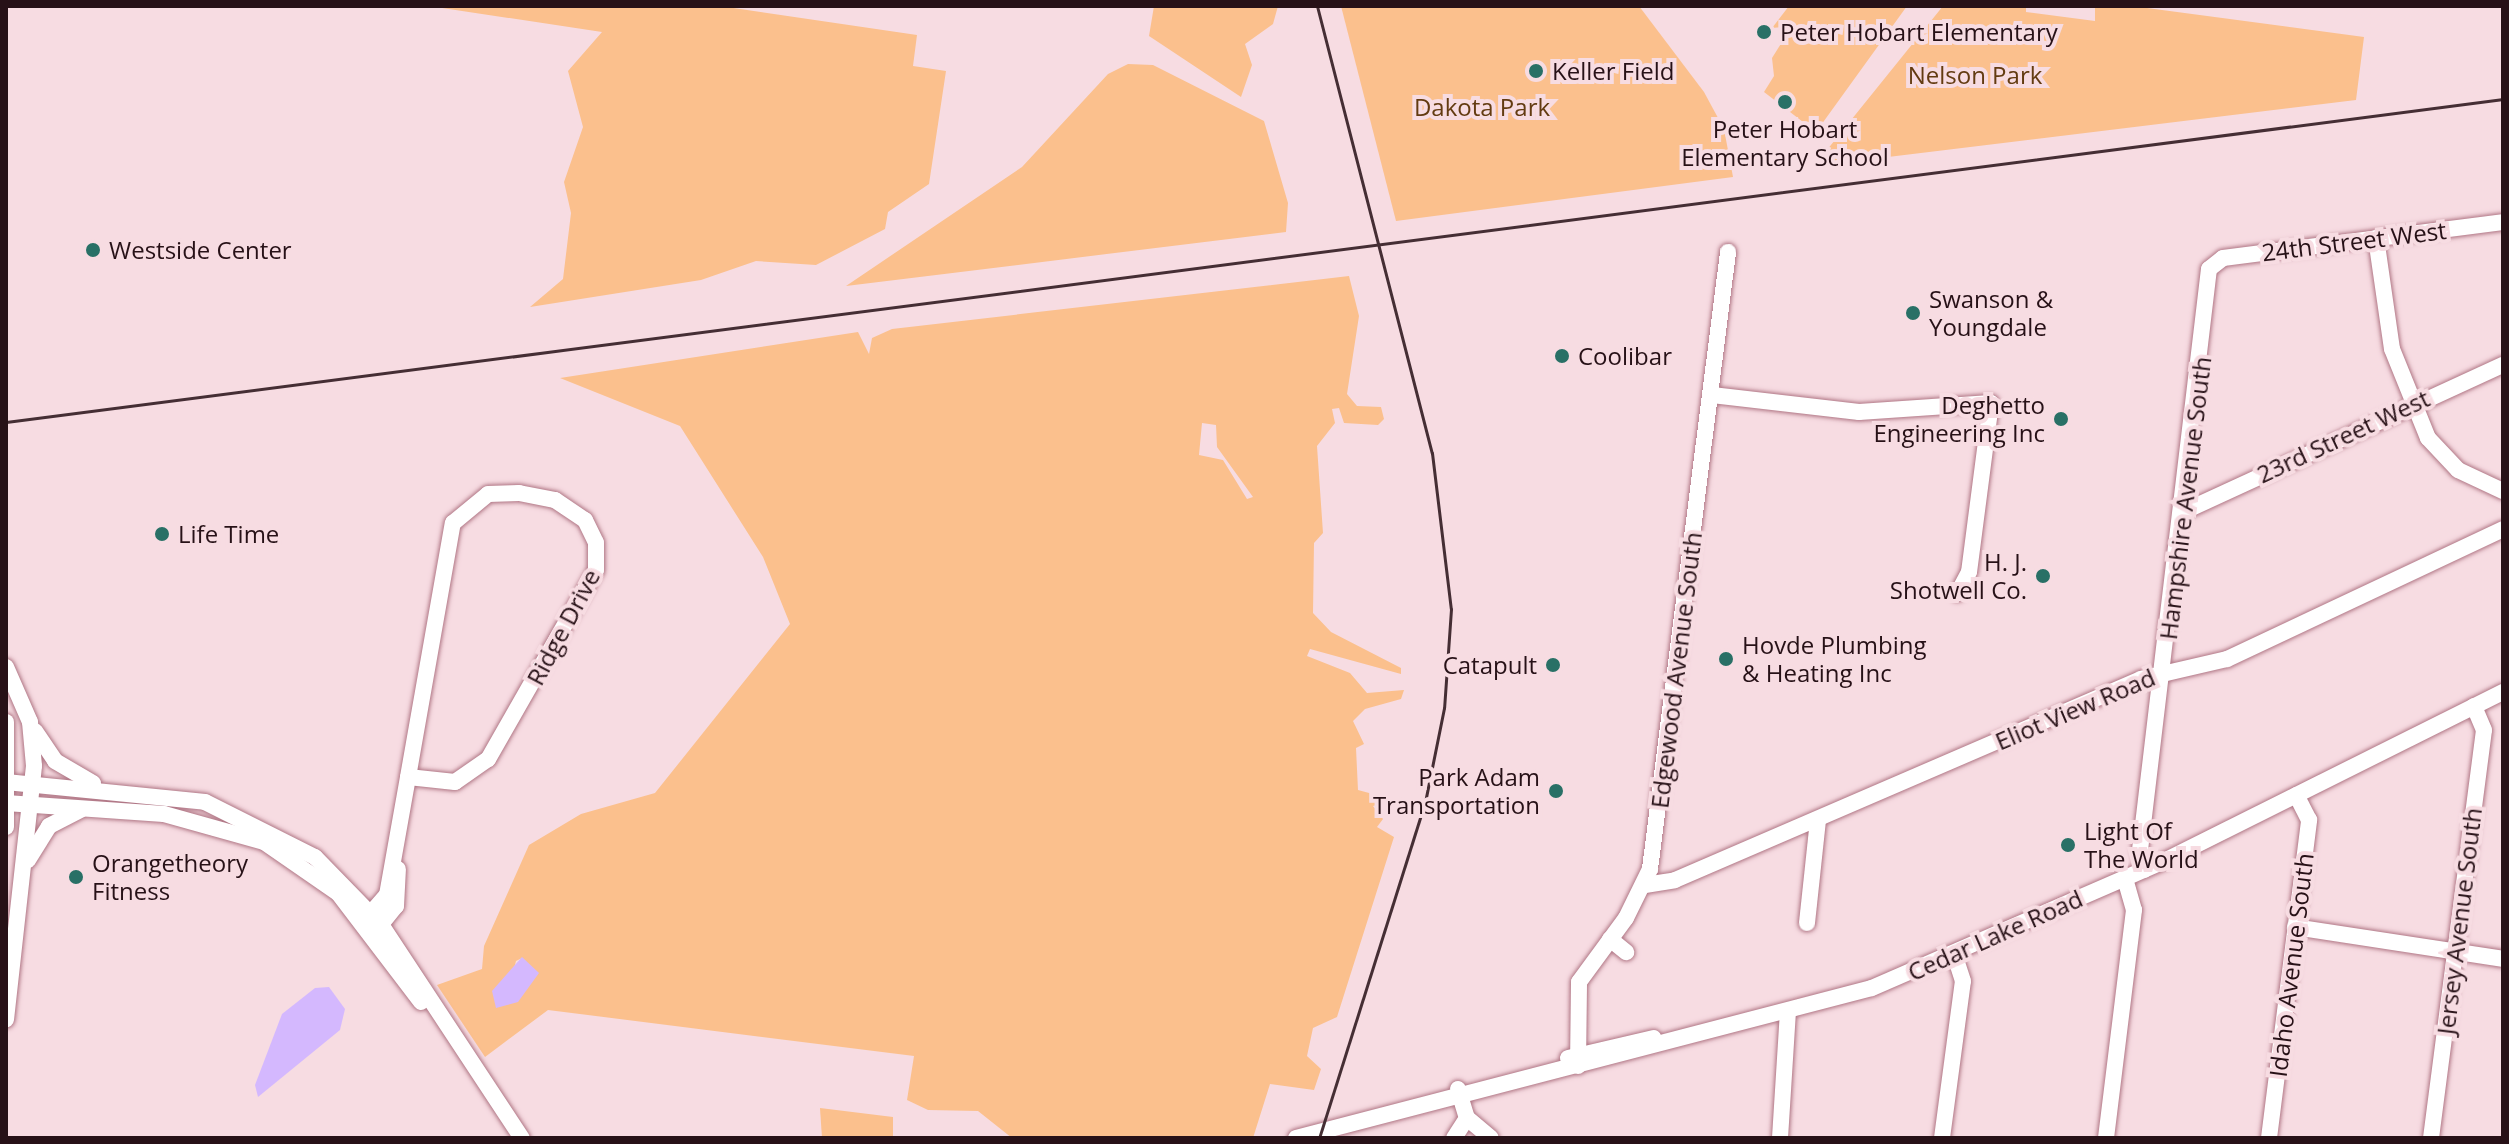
<!DOCTYPE html>
<style>
body{margin:0}
#map{position:relative;width:2509px;height:1144px;overflow:hidden;background:#f7dce2;font-family:"Open Sans",sans-serif}
div>[style]{position:absolute}
.green>*{inset:0;background:#fbc08d}
.water>*{inset:0;background:#d4b8fe}
.roads{filter:drop-shadow(0 0 2px #b07685) drop-shadow(0 0 2px #b07685)}
.minor>*{height:16px;margin:-8px;padding:0 8px;transform-origin:8px;border-radius:8px;background:#fff}
.rail>*{height:3px;margin:-1.5px;padding:0 1.5px;transform-origin:1.5px;border-radius:1.5px;background:#452e34}
.dots>*{width:22px;height:22px;translate:-50% -50%;box-sizing:border-box;border:4px solid #f7dce2;border-radius:50%}
span{translate:-50% -50%;white-space:nowrap;text-align:center;line-height:1.15;-webkit-text-stroke:8px #f7dce2;paint-order:stroke}
.poi-label{font-size:24px;color:#271117}
.left{translate:0 -50%;text-align:left}
.right{translate:-100% -50%;text-align:right}
.park-label{font-size:24px;color:#633b11}
.street-label{font-size:24px;color:#271117}
.frame{position:absolute;inset:0;border:8px solid #271117;pointer-events:none}
</style>
<div id="map">
<div class="green">
<i style="clip-path:polygon(429px 6px,720px 6px,917px 35px,913px 66px,946px 71px,929px 184px,888px 212px,885px 229px,816px 265px,756px 261px,701px 280px,530px 307px,563px 279px,571px 213px,564px 182px,583px 127px,568px 71px,602px 32px)"></i>
<i style="clip-path:polygon(1154px 6px,1278px 6px,1273px 24px,1245px 44px,1252px 65px,1241px 97px,1149px 36px)"></i>
<i style="clip-path:polygon(1341px 6px,1639px 6px,1704px 92px,1724px 129px,1733px 177px,1396px 221px)"></i>
<i style="clip-path:polygon(1789px 6px,1907px 6px,1816px 132px,1764px 92px,1774px 76px,1772px 58px,1792px 26px,1772px 28px)"></i>
<i style="clip-path:polygon(1943px 6px,2026px 6px,2026px 12px,2095px 21px,2095px 6px,2132px 6px,2364px 37px,2356px 100px,1814px 166px)"></i>
<i style="clip-path:polygon(1128px 64px,1153px 65px,1264px 121px,1288px 203px,1286px 232px,846px 286px,1022px 167px,1108px 74px)"></i>
<i style="clip-path:polygon(evenodd,1349px 276px,1359px 316px,1347px 394px,1357px 406px,1381px 407px,1384px 419px,1378px 425px,1344px 423px,1339px 408px,1332px 409px,1335px 423px,1317px 446px,1323px 533px,1314px 543px,1313px 613px,1331px 632px,1401px 668px,1401px 674px,1310px 649px,1307px 656px,1350px 673px,1367px 693px,1404px 690px,1401px 699px,1365px 709px,1353px 721px,1364px 744px,1356px 748px,1358px 790px,1395px 800px,1373px 806px,1383px 819px,1377px 827px,1394px 837px,1337px 1017px,1313px 1028px,1307px 1056px,1321px 1069px,1314px 1090px,1270px 1084px,1253px 1138px,1012px 1138px,978px 1111px,928px 1110px,907px 1100px,914px 1056px,548px 1010px,485px 1057px,437px 985px,482px 969px,484px 946px,529px 845px,581px 814px,655px 793px,790px 624px,763px 557px,680px 426px,560px 378px,858px 332px,869px 354px,872px 338px,892px 329px,1349px 276px,1202px 423px,1216px 425px,1217px 447px,1253px 497px,1247px 499px,1223px 460px,1199px 455px,1202px 423px,1349px 276px,522px 958px,529px 984px,505px 1004px,516px 961px,522px 958px)"></i>
<i style="clip-path:polygon(820px 1108px,893px 1117px,893px 1138px,822px 1138px)"></i>
</div>
<div class="water">
<i style="clip-path:polygon(522px 957px,539px 973px,518px 1002px,496px 1008px,492px 991px)"></i>
<i style="clip-path:polygon(329px 987px,345px 1009px,340px 1030px,258px 1097px,255px 1085px,282px 1014px,315px 988px)"></i>
</div>
<div class="roads">
<div class="minor">
<i style="left:2376px;top:238px;width:112px;rotate:81.8deg"></i>
<i style="left:2392px;top:349px;width:96px;rotate:68deg"></i>
<i style="left:2428px;top:438px;width:44px;rotate:46.8deg"></i>
<i style="left:2458px;top:470px;width:50px;rotate:25deg"></i>
<i style="left:1712px;top:395px;width:148px;rotate:6.6deg"></i>
<i style="left:1859px;top:412px;width:132px;rotate:-3.9deg"></i>
<i style="left:1991px;top:403px;width:170px;rotate:97.4deg"></i>
<i style="left:1969px;top:572px;width:24px;rotate:118deg"></i>
<i style="left:519px;top:493px;width:37px;rotate:11deg"></i>
<i style="left:555px;top:500px;width:36px;rotate:34deg"></i>
<i style="left:585px;top:520px;width:25px;rotate:64deg"></i>
<i style="left:596px;top:543px;width:27px;rotate:90deg"></i>
<i style="left:596px;top:570px;width:218px;rotate:119.7deg"></i>
<i style="left:488px;top:759px;width:40px;rotate:145.1deg"></i>
<i style="left:455px;top:782px;width:47px;rotate:-173.9deg"></i>
<i style="left:408px;top:777px;width:258px;rotate:-80deg"></i>
<i style="left:453px;top:523px;width:45px;rotate:-39.6deg"></i>
<i style="left:488px;top:494px;width:31px;rotate:-2deg"></i>
<i style="left:2185px;top:511px;width:350px;rotate:-24.7deg"></i>
<i style="left:6px;top:667px;width:60px;rotate:66.4deg"></i>
<i style="left:30px;top:722px;width:44px;rotate:84.8deg"></i>
<i style="left:34px;top:766px;width:255px;rotate:96.3deg"></i>
<i style="left:6px;top:722px;width:105px;rotate:90deg"></i>
<i style="left:35px;top:731px;width:36px;rotate:56deg"></i>
<i style="left:55px;top:761px;width:44px;rotate:30.1deg"></i>
<i style="left:6px;top:782px;width:200px;rotate:5.7deg"></i>
<i style="left:205px;top:802px;width:123px;rotate:26.6deg"></i>
<i style="left:315px;top:857px;width:96px;rotate:45.8deg"></i>
<i style="left:382px;top:926px;width:254px;rotate:56.6deg"></i>
<i style="left:6px;top:803px;width:158px;rotate:4deg"></i>
<i style="left:164px;top:814px;width:104px;rotate:15.6deg"></i>
<i style="left:264px;top:842px;width:90px;rotate:34.6deg"></i>
<i style="left:338px;top:893px;width:137px;rotate:52.7deg"></i>
<i style="left:28px;top:860px;width:40px;rotate:-58deg"></i>
<i style="left:49px;top:826px;width:36px;rotate:-27deg"></i>
<i style="left:2144px;top:870px;width:20px;rotate:-101deg"></i>
<i style="left:2140px;top:850px;width:585px;rotate:-83.23deg"></i>
<i style="left:2209px;top:269px;width:18px;rotate:-38deg"></i>
<i style="left:2223px;top:258px;width:282px;rotate:-7.3deg"></i>
<i style="left:1645px;top:885px;width:30px;rotate:-9deg"></i>
<i style="left:1675px;top:880px;width:508px;rotate:-23.33deg"></i>
<i style="left:2141px;top:679px;width:88px;rotate:-13.1deg"></i>
<i style="left:2227px;top:659px;width:305px;rotate:-25.2deg"></i>
<i style="left:365px;top:920px;width:33px;rotate:-49deg"></i>
<i style="left:387px;top:895px;width:120px;rotate:-79.9deg"></i>
<i style="left:1807px;top:923px;width:104px;rotate:-83.9deg"></i>
<i style="left:2295px;top:927px;width:210px;rotate:8.7deg"></i>
<i style="left:374px;top:933px;width:35px;rotate:-51deg"></i>
<i style="left:396px;top:906px;width:37px;rotate:-87deg"></i>
<i style="left:1610px;top:939px;width:21px;rotate:39deg"></i>
<i style="left:1568px;top:1058px;width:88px;rotate:-13.1deg"></i>
<i style="left:1578px;top:1066px;width:84px;rotate:-89.3deg"></i>
<i style="left:1579px;top:982px;width:79px;rotate:-53.7deg"></i>
<i style="left:1626px;top:918px;width:55px;rotate:-63.9deg"></i>
<i style="left:1650px;top:869px;width:622px;rotate:-82.79deg"></i>
<i style="left:1458px;top:1089px;width:30px;rotate:73deg"></i>
<i style="left:1467px;top:1118px;width:31px;rotate:40deg"></i>
<i style="left:1296px;top:1138px;width:595px;rotate:-14.6deg"></i>
<i style="left:1872px;top:988px;width:321px;rotate:-23.5deg"></i>
<i style="left:2166px;top:860px;width:377px;rotate:-26.5deg"></i>
<i style="left:1454px;top:1138px;width:24px;rotate:-57deg"></i>
<i style="left:1780px;top:1138px;width:126px;rotate:-86.4deg"></i>
<i style="left:1942px;top:1138px;width:158px;rotate:-82.4deg"></i>
<i style="left:1963px;top:981px;width:28px;rotate:-108deg"></i>
<i style="left:2106px;top:1138px;width:230px;rotate:-83deg"></i>
<i style="left:2134px;top:910px;width:32px;rotate:-106deg"></i>
<i style="left:2269px;top:1138px;width:321px;rotate:-82.8deg"></i>
<i style="left:2309px;top:820px;width:28px;rotate:-117deg"></i>
<i style="left:2431px;top:1138px;width:411px;rotate:-82.6deg"></i>
<i style="left:2484px;top:730px;width:26px;rotate:-113deg"></i>
</div>
</div>
<div class="rail">
<i style="left:1317px;top:6px;width:462px;rotate:75.6deg"></i>
<i style="left:1432px;top:453px;width:157px;rotate:83.1deg"></i>
<i style="left:1451px;top:609px;width:99px;rotate:94deg"></i>
<i style="left:1444px;top:708px;width:96px;rotate:101.4deg"></i>
<i style="left:1425px;top:802px;width:352px;rotate:107.5deg"></i>
<i style="left:6px;top:422px;width:2518px;rotate:-7.37deg"></i>
</div>
<div class="dots">
<i style="left:1764px;top:32px;background:#297066"></i>
<i style="left:1536px;top:71px;background:#297066"></i>
<i style="left:1785px;top:102px;background:#297066"></i>
<i style="left:93px;top:250px;background:#297066"></i>
<i style="left:1913px;top:313px;background:#297066"></i>
<i style="left:1562px;top:356px;background:#297066"></i>
<i style="left:2061px;top:419px;background:#297066"></i>
<i style="left:162px;top:534px;background:#297066"></i>
<i style="left:2043px;top:576px;background:#297066"></i>
<i style="left:1726px;top:659px;background:#297066"></i>
<i style="left:1553px;top:665px;background:#297066"></i>
<i style="left:1556px;top:791px;background:#297066"></i>
<i style="left:2068px;top:845px;background:#297066"></i>
<i style="left:76px;top:877px;background:#297066"></i>
</div>
<div class="poi-label">
<span class="left" style="left:1780px;top:32px">Peter Hobart Elementary</span>
<span class="left" style="left:1552px;top:71px">Keller Field</span>
<span style="left:1785px;top:143px">Peter Hobart<br>Elementary School</span>
<span class="left" style="left:109px;top:250px">Westside Center</span>
<span class="left" style="left:1929px;top:313px">Swanson &amp;<br>Youngdale</span>
<span class="left" style="left:1578px;top:356px">Coolibar</span>
<span class="right" style="left:2045px;top:419px">Deghetto<br>Engineering Inc</span>
<span class="left" style="left:178px;top:534px">Life Time</span>
<span class="right" style="left:2027px;top:576px">H. J.<br>Shotwell Co.</span>
<span class="left" style="left:1742px;top:659px">Hovde Plumbing<br>&amp; Heating Inc</span>
<span class="right" style="left:1537px;top:665px">Catapult</span>
<span class="right" style="left:1540px;top:791px">Park Adam<br>Transportation</span>
<span class="left" style="left:2084px;top:845px">Light Of<br>The World</span>
<span class="left" style="left:92px;top:877px">Orangetheory<br>Fitness</span>
</div>
<div class="park-label">
<span style="left:1975px;top:75px">Nelson Park</span>
<span style="left:1482px;top:107px">Dakota Park</span>
</div>
<div class="street-label">
<span style="left:2354px;top:241px;rotate:-7deg">24th Street West</span>
<span style="left:2343px;top:436px;rotate:-25deg">23rd Street West</span>
<span style="left:2185px;top:498px;rotate:-83deg">Hampshire Avenue South</span>
<span style="left:563px;top:627px;rotate:-62deg">Ridge Drive</span>
<span style="left:1676px;top:670px;rotate:-83deg">Edgewood Avenue South</span>
<span style="left:2075px;top:709px;rotate:-23deg">Eliot View Road</span>
<span style="left:2459px;top:921px;rotate:-83deg">Jersey Avenue South</span>
<span style="left:1995px;top:935px;rotate:-24deg">Cedar Lake Road</span>
<span style="left:2291px;top:965px;rotate:-83deg">Idaho Avenue South</span>
</div>
<div class="frame"></div>
</div>
